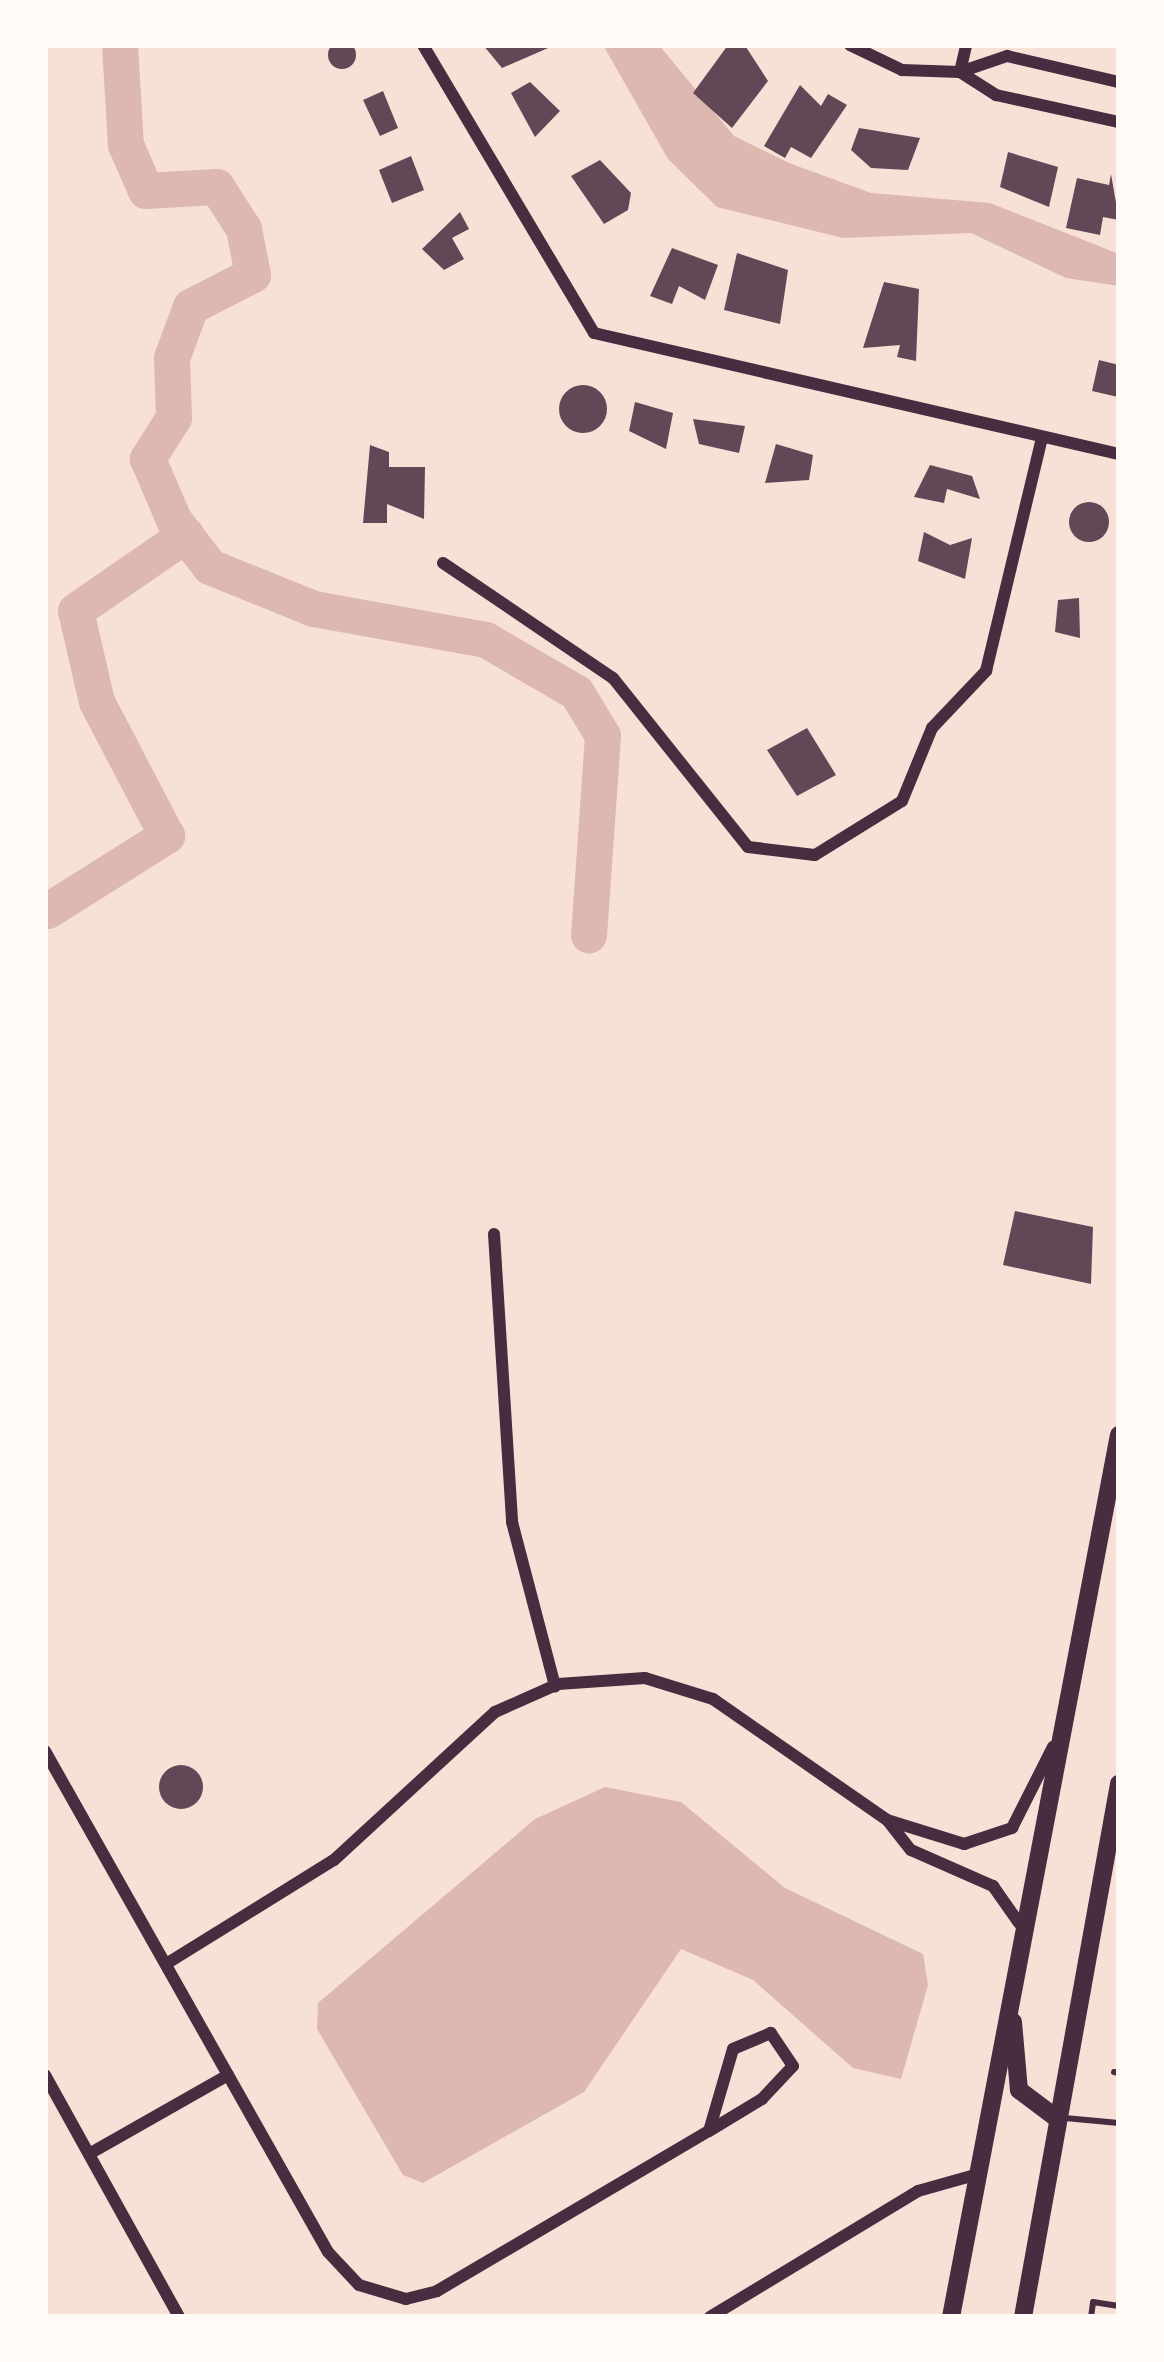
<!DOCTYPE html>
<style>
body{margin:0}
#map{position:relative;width:1164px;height:2362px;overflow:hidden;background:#f7e1d7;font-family:"PT Sans Narrow",sans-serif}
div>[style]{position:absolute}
.water>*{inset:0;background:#dcb8b0}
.river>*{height:36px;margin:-18px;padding:0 18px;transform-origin:18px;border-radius:18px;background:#dcb8b0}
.building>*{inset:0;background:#644757}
.round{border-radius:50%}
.service>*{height:6px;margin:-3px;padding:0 3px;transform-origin:3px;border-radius:3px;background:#4a2c40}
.minor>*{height:12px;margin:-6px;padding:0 6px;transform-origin:6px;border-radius:6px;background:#4a2c40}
.primary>*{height:18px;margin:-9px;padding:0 9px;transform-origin:9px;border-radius:9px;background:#4a2c40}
span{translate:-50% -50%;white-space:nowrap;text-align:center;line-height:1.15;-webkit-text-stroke:9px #fffaf5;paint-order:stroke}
.frame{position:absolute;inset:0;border:48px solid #fffaf5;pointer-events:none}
</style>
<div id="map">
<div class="water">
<i style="clip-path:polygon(603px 45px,659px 45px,734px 136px,789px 163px,871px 193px,990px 203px,1119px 254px,1119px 286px,1066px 278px,971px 233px,843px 238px,717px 207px,668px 159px)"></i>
<i style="clip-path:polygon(605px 1787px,681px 1802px,785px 1888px,923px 1954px,928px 1985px,901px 2079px,853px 2068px,753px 1980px,681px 1949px,584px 2092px,423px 2183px,403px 2175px,317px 2029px,318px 2003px,535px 1819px)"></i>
</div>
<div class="river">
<i style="left:120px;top:45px;width:100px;rotate:86.6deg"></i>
<i style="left:126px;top:145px;width:50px;rotate:66.5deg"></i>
<i style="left:146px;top:191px;width:71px;rotate:-3.2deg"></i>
<i style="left:217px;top:187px;width:50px;rotate:57.3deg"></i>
<i style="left:244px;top:229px;width:47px;rotate:78.9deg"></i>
<i style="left:253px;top:275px;width:70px;rotate:152.7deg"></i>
<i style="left:191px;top:307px;width:54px;rotate:110.4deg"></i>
<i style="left:172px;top:358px;width:60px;rotate:88.1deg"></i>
<i style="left:174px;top:418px;width:49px;rotate:122.4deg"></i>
<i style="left:148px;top:459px;width:66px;rotate:66.9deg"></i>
<i style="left:174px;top:520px;width:59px;rotate:52.5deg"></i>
<i style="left:210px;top:567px;width:112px;rotate:22deg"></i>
<i style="left:314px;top:609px;width:175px;rotate:10.2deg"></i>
<i style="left:486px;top:640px;width:105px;rotate:30.2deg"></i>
<i style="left:577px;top:693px;width:50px;rotate:58.8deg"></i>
<i style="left:603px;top:736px;width:200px;rotate:94deg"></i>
<i style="left:48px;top:911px;width:141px;rotate:-32.2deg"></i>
<i style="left:167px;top:836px;width:151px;rotate:-117.6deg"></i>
<i style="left:97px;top:702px;width:93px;rotate:-103deg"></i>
<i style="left:76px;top:611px;width:134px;rotate:-34.6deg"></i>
</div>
<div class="building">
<i class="round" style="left:328px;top:41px;width:28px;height:28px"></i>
<i style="clip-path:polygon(483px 45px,555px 45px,502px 68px)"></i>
<i style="clip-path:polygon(728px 45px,746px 47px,768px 81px,732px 128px,693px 93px)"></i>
<i style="clip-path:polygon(530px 82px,560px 111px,535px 137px,511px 93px)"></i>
<i style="clip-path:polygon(800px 85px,821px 106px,828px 94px,847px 105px,811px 158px,791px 147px,785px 158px,764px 146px)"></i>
<i style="clip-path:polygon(383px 91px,398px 128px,380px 136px,363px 100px)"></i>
<i style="clip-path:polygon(859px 128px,920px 138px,908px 170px,871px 168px,851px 150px)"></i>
<i style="clip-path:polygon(1008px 152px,1058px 167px,1049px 207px,1000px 187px)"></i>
<i style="clip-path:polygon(411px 156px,424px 190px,392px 203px,379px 170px)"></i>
<i style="clip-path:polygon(600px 160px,631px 193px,628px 210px,604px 224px,571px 176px)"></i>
<i style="clip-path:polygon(1111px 174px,1119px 220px,1103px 217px,1100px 235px,1066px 228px,1077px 178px,1109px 185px)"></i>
<i style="clip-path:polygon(460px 212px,469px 229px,452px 238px,464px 259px,444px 270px,422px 249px)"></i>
<i style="clip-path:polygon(672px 248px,718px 265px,705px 300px,679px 286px,672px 304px,650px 296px)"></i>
<i style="clip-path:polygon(737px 253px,788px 270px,780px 324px,724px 310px)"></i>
<i style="clip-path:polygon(884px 282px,919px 289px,916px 361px,897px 357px,900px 345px,863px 348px)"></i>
<i style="clip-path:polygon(1099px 360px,1119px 365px,1118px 397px,1092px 391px)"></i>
<i class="round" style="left:559px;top:385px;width:48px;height:48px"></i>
<i style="clip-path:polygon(635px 402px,673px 413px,666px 449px,629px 431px)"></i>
<i style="clip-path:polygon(693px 419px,745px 426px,739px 453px,699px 444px)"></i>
<i style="clip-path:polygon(776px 444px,813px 455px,809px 480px,765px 483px)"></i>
<i style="clip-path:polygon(370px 445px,389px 452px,389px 467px,425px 467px,424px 519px,387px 504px,387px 523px,363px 523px)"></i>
<i style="clip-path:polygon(930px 465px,972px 476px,980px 499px,947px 489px,944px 503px,914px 497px)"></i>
<i class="round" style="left:1069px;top:502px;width:40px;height:40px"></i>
<i style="clip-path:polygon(924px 532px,950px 545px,972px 538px,965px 579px,918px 561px)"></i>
<i style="clip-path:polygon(1079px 598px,1080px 638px,1055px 632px,1058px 600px)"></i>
<i style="clip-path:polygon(807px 728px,836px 775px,797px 796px,767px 750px)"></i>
<i style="clip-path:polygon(1015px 1211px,1093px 1227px,1091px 1284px,1003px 1265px)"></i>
<i class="round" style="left:159px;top:1765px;width:44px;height:44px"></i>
</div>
<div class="service">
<i style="left:1114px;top:2072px;width:5px;rotate:11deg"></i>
<i style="left:1065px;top:2118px;width:54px;rotate:5.3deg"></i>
<i style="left:1091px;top:2317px;width:15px;rotate:-82deg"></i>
<i style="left:1093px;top:2302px;width:26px;rotate:9deg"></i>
</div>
<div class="minor">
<i style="left:423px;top:45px;width:335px;rotate:59.3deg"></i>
<i style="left:594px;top:333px;width:539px;rotate:12.98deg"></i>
<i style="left:850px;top:45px;width:58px;rotate:25.7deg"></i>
<i style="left:902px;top:70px;width:58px;rotate:2deg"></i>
<i style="left:960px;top:72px;width:50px;rotate:-18.8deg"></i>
<i style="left:1007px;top:56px;width:115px;rotate:13.1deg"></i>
<i style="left:960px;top:72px;width:43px;rotate:32.6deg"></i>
<i style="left:996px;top:95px;width:126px;rotate:12.4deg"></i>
<i style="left:960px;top:72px;width:28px;rotate:-77deg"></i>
<i style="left:443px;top:563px;width:205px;rotate:34.1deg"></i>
<i style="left:613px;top:678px;width:216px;rotate:51.4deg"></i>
<i style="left:748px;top:847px;width:67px;rotate:6.8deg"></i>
<i style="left:815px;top:855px;width:102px;rotate:-31.8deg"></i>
<i style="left:902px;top:801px;width:79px;rotate:-67.7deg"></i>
<i style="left:932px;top:728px;width:79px;rotate:-46.5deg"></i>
<i style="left:986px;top:671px;width:240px;rotate:-76.5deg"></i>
<i style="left:494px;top:1234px;width:289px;rotate:86.4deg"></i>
<i style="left:512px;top:1522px;width:170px;rotate:75.3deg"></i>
<i style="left:45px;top:1751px;width:575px;rotate:60.54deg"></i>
<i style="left:328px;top:2252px;width:45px;rotate:46.8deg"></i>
<i style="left:359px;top:2285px;width:49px;rotate:16.6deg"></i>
<i style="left:406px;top:2299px;width:32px;rotate:-14deg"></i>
<i style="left:437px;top:2291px;width:316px;rotate:-30.5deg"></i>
<i style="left:709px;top:2131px;width:62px;rotate:-31.1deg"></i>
<i style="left:762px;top:2099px;width:45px;rotate:-46.8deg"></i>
<i style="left:793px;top:2066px;width:40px;rotate:-124deg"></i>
<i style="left:771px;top:2033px;width:41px;rotate:157.2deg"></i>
<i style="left:733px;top:2049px;width:85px;rotate:106.3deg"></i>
<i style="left:888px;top:1821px;width:37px;rotate:52deg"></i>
<i style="left:911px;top:1850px;width:90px;rotate:23.7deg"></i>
<i style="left:993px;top:1886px;width:45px;rotate:54.9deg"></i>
<i style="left:166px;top:1964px;width:198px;rotate:-31.8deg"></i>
<i style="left:334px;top:1860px;width:219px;rotate:-42.6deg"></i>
<i style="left:495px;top:1712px;width:69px;rotate:-24deg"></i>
<i style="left:558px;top:1684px;width:87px;rotate:-3.9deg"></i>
<i style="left:645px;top:1678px;width:71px;rotate:17.2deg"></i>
<i style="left:713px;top:1699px;width:212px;rotate:34.8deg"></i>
<i style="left:887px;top:1820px;width:81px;rotate:17.3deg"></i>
<i style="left:964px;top:1844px;width:51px;rotate:-18.4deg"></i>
<i style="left:1012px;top:1828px;width:91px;rotate:-63.2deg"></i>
<i style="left:45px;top:2075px;width:277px;rotate:61deg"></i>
<i style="left:89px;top:2154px;width:160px;rotate:-29.6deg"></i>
<i style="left:710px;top:2317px;width:243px;rotate:-31.2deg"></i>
<i style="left:918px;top:2191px;width:59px;rotate:-15.7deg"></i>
</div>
<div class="primary">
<i style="left:1013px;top:2022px;width:68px;rotate:85deg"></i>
<i style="left:1019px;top:2090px;width:45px;rotate:36.9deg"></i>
<i style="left:951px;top:2317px;width:898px;rotate:-79.22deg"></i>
<i style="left:1023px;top:2317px;width:542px;rotate:-79.79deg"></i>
</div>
<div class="frame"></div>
</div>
